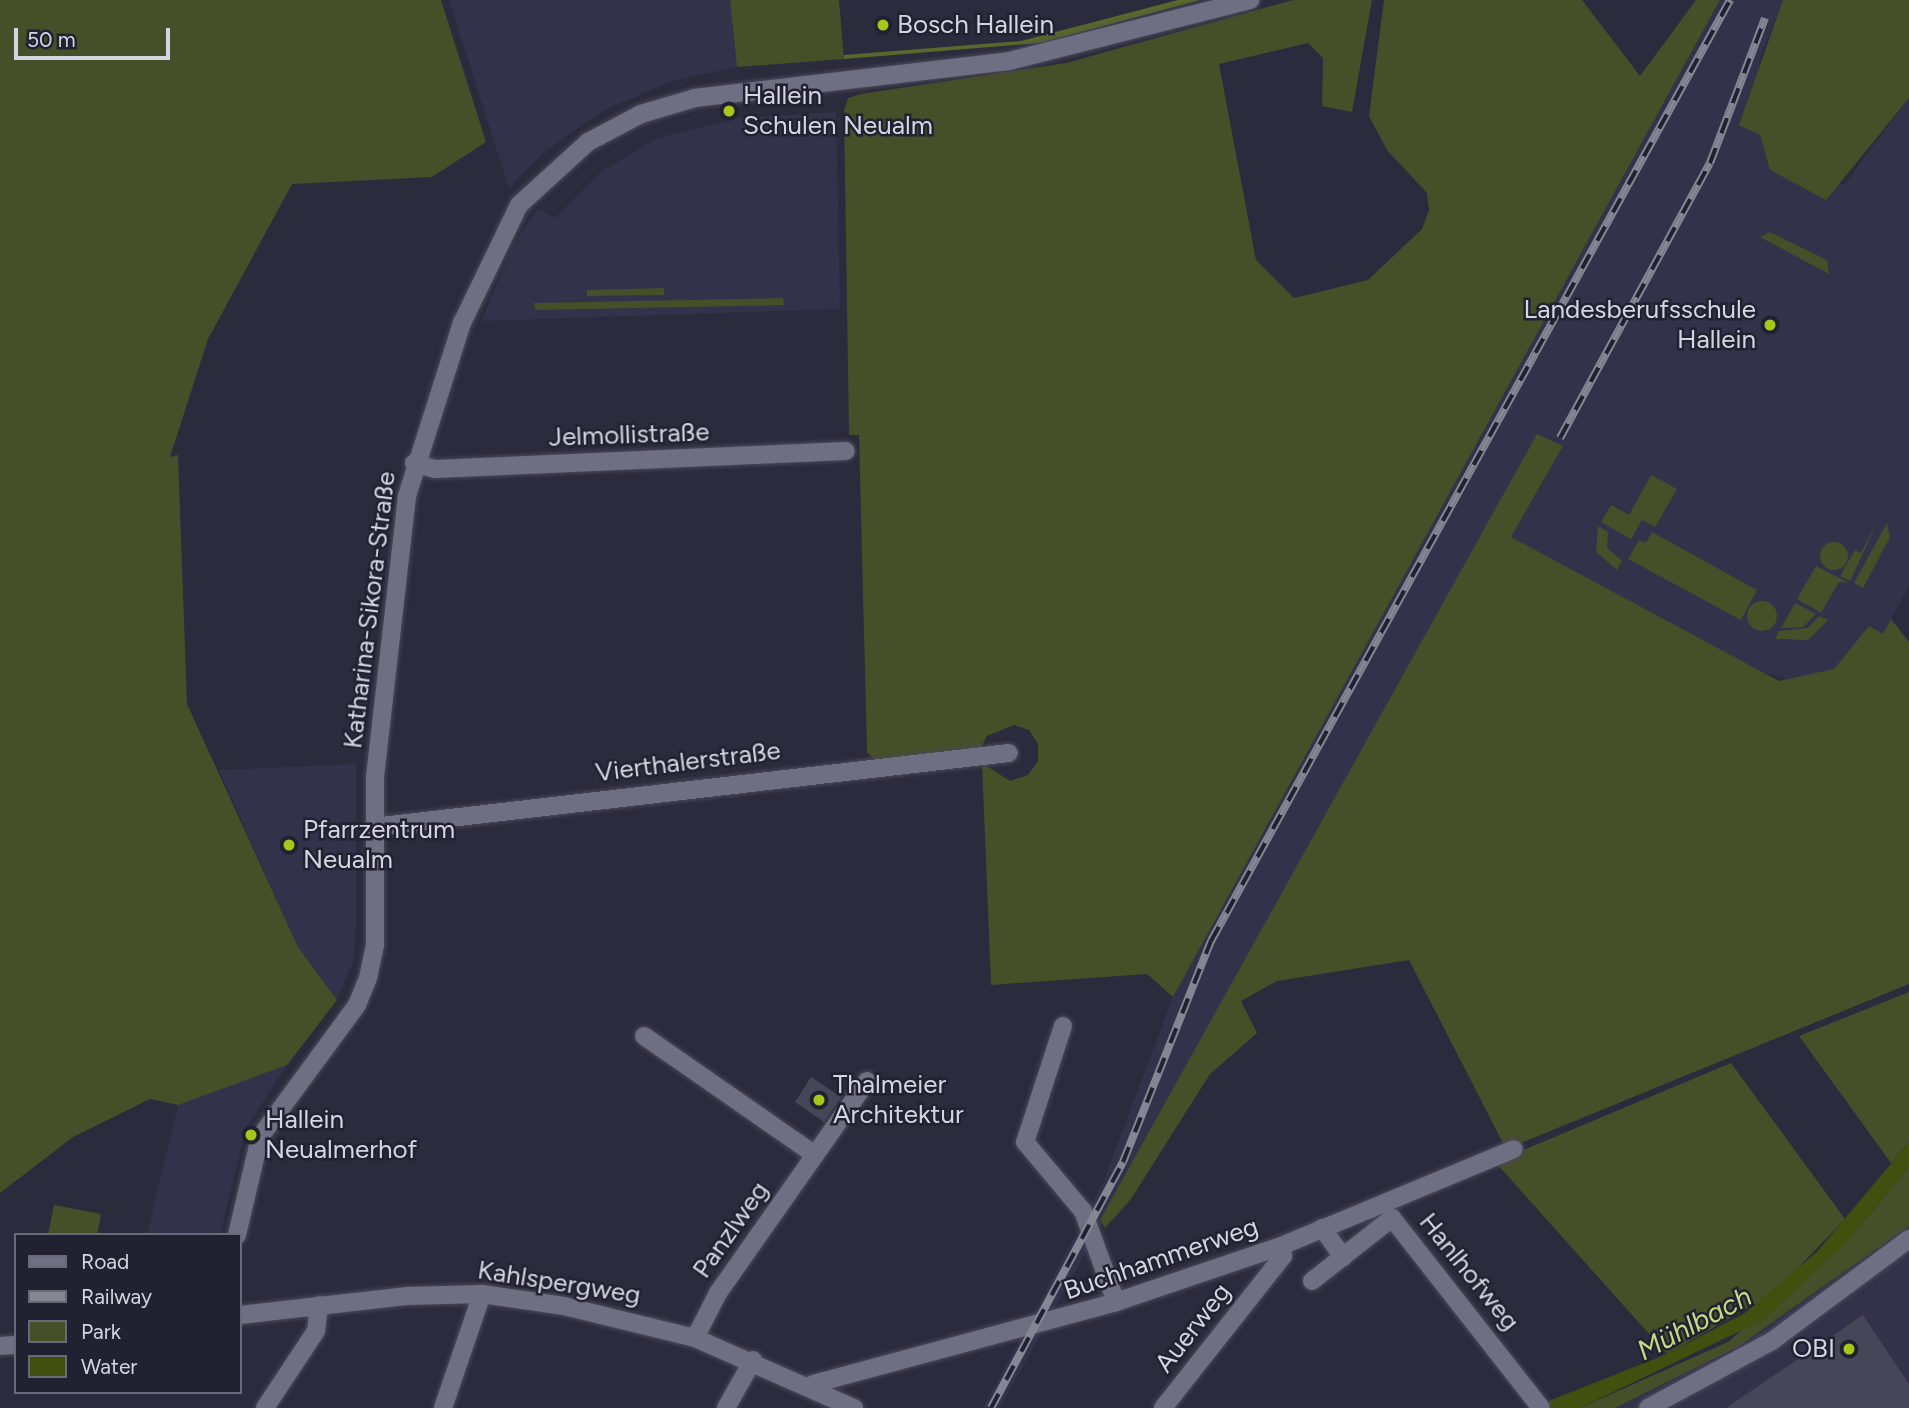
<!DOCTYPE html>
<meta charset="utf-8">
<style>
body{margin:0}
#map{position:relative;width:1909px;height:1408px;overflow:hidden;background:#2b2b3d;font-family:Figtree,sans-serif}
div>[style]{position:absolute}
.built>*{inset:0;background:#33324a}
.green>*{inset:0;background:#464f28}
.round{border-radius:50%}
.forest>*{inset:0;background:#5a682b}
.water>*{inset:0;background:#434f0f}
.building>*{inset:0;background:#464659}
.roads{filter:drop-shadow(0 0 2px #4a4958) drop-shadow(0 0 2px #4a4958)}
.street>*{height:18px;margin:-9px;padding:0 9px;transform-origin:9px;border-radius:9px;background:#6f6f84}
.rail>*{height:8px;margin-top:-4px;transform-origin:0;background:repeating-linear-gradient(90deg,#222132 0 16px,#858594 0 32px);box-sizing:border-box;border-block:2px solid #858594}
.dots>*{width:19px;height:19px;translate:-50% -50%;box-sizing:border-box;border:4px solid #222132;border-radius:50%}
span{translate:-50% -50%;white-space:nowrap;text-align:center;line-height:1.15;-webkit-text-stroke:5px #222132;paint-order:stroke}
.poi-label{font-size:26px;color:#d5d5e1}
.left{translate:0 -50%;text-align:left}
.right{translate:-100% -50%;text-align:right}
.street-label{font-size:26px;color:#d5d5e1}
.water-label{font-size:28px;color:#c4d980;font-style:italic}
.legend{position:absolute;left:14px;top:1233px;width:228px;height:161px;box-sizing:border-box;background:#222132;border:2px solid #6a6978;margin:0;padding:9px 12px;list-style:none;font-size:21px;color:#d5d5e1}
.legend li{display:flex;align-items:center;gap:14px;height:35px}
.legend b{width:35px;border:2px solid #6a6978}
.scale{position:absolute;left:14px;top:28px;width:156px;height:32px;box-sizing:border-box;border:4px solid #d5d5e1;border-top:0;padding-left:9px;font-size:21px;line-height:24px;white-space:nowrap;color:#d5d5e1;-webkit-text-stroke:5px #222132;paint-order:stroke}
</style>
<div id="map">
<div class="built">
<i style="clip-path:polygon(449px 0,730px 0,737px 67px,672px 81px,604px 110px,544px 152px,509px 188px)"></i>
<i style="clip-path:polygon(1720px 0,1783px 0,1759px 61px,1760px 135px,1844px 185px,1909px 98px,1909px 586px,1883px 634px,1869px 626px,1834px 669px,1798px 682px,1748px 668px,1511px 537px,1563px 447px,1243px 967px,1000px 1408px,983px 1408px,1102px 1185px,1173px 997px)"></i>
<i style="clip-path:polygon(836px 112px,840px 309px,482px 321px,512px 247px,538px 208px,555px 218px,602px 171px,657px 138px,740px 118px)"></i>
<i style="clip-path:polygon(356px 764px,356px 928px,353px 962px,337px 1000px,298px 947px,219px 770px)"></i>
<i style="clip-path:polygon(287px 1065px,246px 1128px,220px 1235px,147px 1235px,178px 1105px)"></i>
<i style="clip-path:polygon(1909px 1226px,1909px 1408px,1615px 1408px,1784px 1315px)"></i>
</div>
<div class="green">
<i style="clip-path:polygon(0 0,441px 0,486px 142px,432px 177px,292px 184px,208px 339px,170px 457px,178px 455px,187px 704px,298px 947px,337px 1000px,287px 1065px,178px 1105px,150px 1099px,73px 1137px,0 1193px)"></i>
<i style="clip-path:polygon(730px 0,839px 0,844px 59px,737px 67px)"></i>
<i style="clip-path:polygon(1293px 0,1372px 0,1352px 112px,1322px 106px,1323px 58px,1308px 43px,1219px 64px,1256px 260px,1294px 298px,1368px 280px,1422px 229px,1429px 210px,1427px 193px,1387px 150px,1369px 116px,1384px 0,1582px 0,1640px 76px,1696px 0,1720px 0,1173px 997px,1147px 974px,991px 985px,982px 763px,1010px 781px,1028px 775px,1038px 761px,1038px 744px,1029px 730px,1014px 725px,987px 736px,980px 749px,878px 763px,867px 752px,859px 435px,849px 435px,844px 111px,848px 98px,861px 94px,1066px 63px)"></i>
<i style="clip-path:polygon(1783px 0,1909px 0,1909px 98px,1826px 200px,1770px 170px,1760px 135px,1739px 125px)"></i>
<i style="clip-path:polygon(1770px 232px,1827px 260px,1829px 274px,1760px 237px)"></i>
<i style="clip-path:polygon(664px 288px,664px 295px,587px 296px,587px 290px)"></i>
<i style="clip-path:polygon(783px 298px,784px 305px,535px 310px,534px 303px)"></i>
<i style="clip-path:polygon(1537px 434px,1563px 446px,1511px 537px,1779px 681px,1834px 669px,1869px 626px,1883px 634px,1891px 619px,1909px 642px,1909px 984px,1506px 1149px,1409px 960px,1277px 981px,1241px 1001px,1257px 1033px,1210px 1074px,1131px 1199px,1105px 1228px,1100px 1220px)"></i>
<i style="clip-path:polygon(1651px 475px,1677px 489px,1655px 527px,1642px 520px,1631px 539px,1601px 522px,1611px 505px,1629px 515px)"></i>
<i style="clip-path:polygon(1880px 517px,1850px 581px,1840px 576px,1855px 550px,1861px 553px)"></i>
<i style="clip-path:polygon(1887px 523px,1890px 537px,1863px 588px,1854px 583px)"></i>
<i style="clip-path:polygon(1598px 526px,1608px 532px,1607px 548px,1622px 561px,1617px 570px,1596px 552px)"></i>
<i style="clip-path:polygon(1652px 532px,1757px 590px,1741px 620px,1628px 559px,1639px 540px,1646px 543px)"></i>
<i class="round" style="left:1820px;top:542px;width:28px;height:28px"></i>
<i style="clip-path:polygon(1816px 566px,1849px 583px,1839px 582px,1821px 613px,1797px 599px)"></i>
<i class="round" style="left:1747px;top:601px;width:30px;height:30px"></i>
<i style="clip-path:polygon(1795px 603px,1816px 614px,1803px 627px,1781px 628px)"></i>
<i style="clip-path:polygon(1819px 616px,1828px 620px,1808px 640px,1775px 639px,1779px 631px,1808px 628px)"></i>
<i style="clip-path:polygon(1909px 992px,1909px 1142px,1891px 1163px,1799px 1036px)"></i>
<i style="clip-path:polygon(1731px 1063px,1845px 1219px,1774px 1293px,1667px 1354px,1495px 1162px)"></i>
<i style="clip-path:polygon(1909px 1167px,1909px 1226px,1739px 1346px,1615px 1408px,1580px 1408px,1728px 1342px,1851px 1237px)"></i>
<i style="clip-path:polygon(54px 1205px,101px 1214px,97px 1235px,48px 1235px)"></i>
</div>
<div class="forest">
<i style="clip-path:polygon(1178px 0,1200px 0,1041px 43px,844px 59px,844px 55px,1021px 41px)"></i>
</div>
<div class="water">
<i style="clip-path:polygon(1909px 1142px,1909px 1167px,1851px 1237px,1765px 1319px,1580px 1408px,1531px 1408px,1667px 1354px,1745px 1313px,1817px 1252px)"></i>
</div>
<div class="building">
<i style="clip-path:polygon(811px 1077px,841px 1097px,824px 1122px,795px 1102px)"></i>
<i style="clip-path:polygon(1863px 1315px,1909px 1384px,1909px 1408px,1726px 1408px)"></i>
</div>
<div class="roads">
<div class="street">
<i style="left:414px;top:463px;width:22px;rotate:16deg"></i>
<i style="left:435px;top:469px;width:411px;rotate:-2.5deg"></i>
<i style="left:373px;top:827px;width:640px;rotate:-6.64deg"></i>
<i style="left:1063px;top:1026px;width:122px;rotate:108.1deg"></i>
<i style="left:1025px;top:1142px;width:90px;rotate:50deg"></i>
<i style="left:1083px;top:1211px;width:97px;rotate:70.1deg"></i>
<i style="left:644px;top:1036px;width:208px;rotate:34.8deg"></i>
<i style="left:1322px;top:1228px;width:36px;rotate:54deg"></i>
<i style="left:237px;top:1235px;width:101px;rotate:-76.8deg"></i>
<i style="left:260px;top:1137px;width:164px;rotate:-53.7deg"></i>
<i style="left:357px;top:1005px;width:29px;rotate:-68deg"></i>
<i style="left:368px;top:978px;width:33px;rotate:-78deg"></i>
<i style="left:375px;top:946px;width:169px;rotate:-90deg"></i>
<i style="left:375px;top:777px;width:283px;rotate:-83.5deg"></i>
<i style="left:407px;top:496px;width:182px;rotate:-72.4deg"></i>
<i style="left:462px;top:323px;width:131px;rotate:-64.2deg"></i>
<i style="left:519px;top:205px;width:93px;rotate:-42.4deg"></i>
<i style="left:588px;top:142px;width:60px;rotate:-27.8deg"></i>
<i style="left:641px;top:114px;width:56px;rotate:-16.5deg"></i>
<i style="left:695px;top:98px;width:316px;rotate:-6.7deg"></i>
<i style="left:1009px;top:61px;width:249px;rotate:-14.2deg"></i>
<i style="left:1312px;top:1281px;width:102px;rotate:-38.2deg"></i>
<i style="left:1392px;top:1218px;width:241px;rotate:51.9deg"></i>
<i style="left:240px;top:1315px;width:169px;rotate:-6.5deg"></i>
<i style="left:408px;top:1296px;width:74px;rotate:-1.5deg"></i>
<i style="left:482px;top:1294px;width:83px;rotate:8.3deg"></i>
<i style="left:564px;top:1306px;width:135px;rotate:13.7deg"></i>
<i style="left:695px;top:1338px;width:174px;rotate:23.8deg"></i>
<i style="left:695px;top:1338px;width:51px;rotate:-62.9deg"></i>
<i style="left:718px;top:1293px;width:259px;rotate:-54.9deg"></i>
<i style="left:0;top:1346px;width:16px;rotate:-4deg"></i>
<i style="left:813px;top:1384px;width:314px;rotate:-15.1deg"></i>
<i style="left:1116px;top:1302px;width:174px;rotate:-18.7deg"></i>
<i style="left:1281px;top:1246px;width:252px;rotate:-22.6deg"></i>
<i style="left:265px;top:1408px;width:92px;rotate:-56.5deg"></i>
<i style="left:316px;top:1331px;width:26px;rotate:-83deg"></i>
<i style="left:443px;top:1408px;width:120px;rotate:-71.1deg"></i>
<i style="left:726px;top:1408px;width:55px;rotate:-60.6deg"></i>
<i style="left:1163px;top:1408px;width:194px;rotate:-51.7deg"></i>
<i style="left:1283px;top:1256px;width:10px;rotate:-101deg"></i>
<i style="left:1648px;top:1408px;width:141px;rotate:-28.4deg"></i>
<i style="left:1772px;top:1341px;width:171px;rotate:-36.7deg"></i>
</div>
</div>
<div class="rail">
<i style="left:1560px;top:438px;width:313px;rotate:-61.4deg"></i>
<i style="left:1710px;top:163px;width:155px;rotate:-69.2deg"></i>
<i style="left:991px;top:1408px;width:279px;rotate:-61.8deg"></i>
<i style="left:1123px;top:1162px;width:238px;rotate:-68.3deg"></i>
<i style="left:1211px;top:941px;width:1075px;rotate:-61.12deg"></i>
</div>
<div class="dots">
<i style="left:883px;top:25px;background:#a9c71a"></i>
<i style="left:729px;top:111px;background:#a9c71a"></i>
<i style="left:1770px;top:325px;background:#a9c71a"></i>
<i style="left:289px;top:845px;background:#a9c71a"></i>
<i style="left:819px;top:1100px;background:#a9c71a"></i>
<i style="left:251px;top:1135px;background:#a9c71a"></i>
<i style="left:1849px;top:1349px;background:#a9c71a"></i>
</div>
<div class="poi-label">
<span class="left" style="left:897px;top:25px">Bosch Hallein</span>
<span class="left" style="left:743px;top:111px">Hallein<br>Schulen Neualm</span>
<span class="right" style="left:1756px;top:325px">Landesberufsschule<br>Hallein</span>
<span class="left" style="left:303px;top:845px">Pfarrzentrum<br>Neualm</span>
<span class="left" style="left:833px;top:1100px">Thalmeier<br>Architektur</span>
<span class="left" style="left:265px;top:1135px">Hallein<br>Neualmerhof</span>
<span class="right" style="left:1835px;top:1349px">OBI</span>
</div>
<div class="street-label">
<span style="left:629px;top:435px;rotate:-2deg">Jelmollistraße</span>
<span style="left:370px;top:610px;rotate:-83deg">Katharina-Sikora-Straße</span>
<span style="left:688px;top:762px;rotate:-7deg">Vierthalerstraße</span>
<span style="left:731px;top:1230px;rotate:-55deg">Panzlweg</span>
<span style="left:1161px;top:1259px;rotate:-19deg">Buchhammerweg</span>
<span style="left:1469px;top:1272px;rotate:51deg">Hanlhofweg</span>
<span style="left:559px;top:1283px;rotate:9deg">Kahlspergweg</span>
<span style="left:1193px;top:1328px;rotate:-52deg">Auerweg</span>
</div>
<div class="water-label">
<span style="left:1694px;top:1323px;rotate:-28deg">Mühlbach</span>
</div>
<ul class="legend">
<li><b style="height:9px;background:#6f6f84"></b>Road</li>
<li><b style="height:9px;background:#858594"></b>Railway</li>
<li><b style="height:19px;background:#464f28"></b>Park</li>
<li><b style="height:19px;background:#434f0f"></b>Water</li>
</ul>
<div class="scale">50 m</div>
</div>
